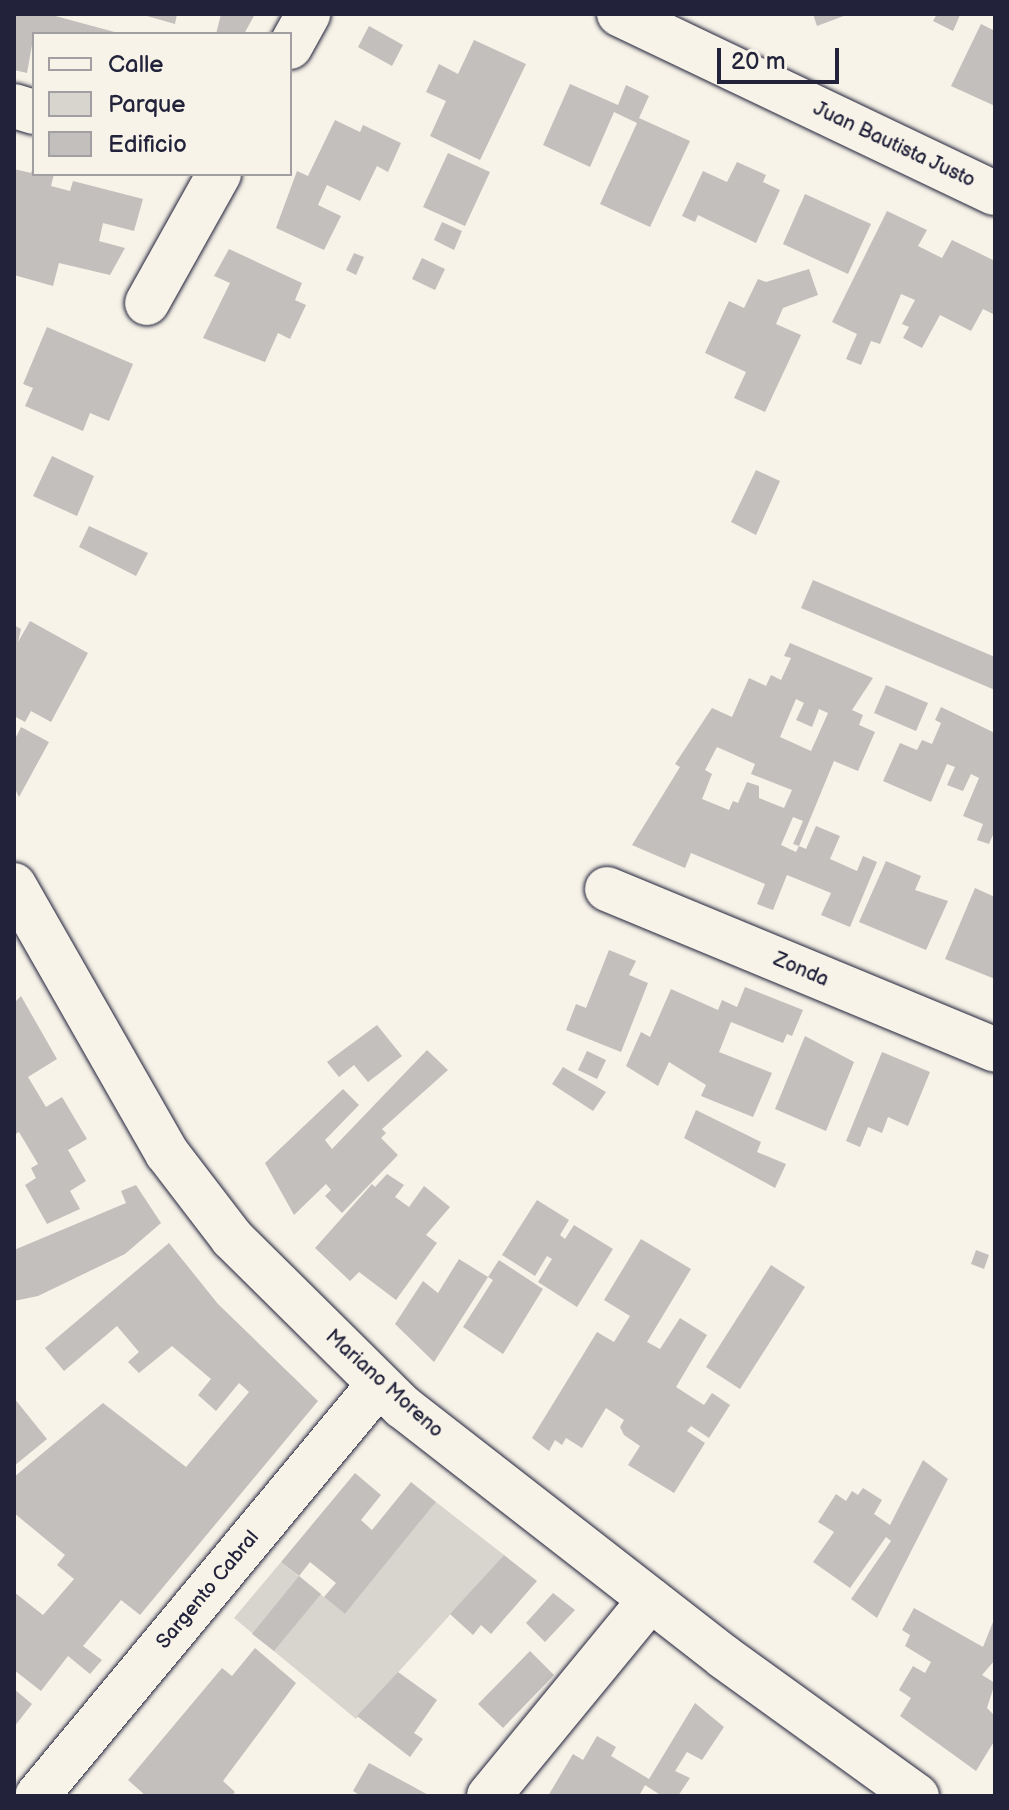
<!DOCTYPE html>
<style>
body{margin:0}
#map{position:relative;width:1009px;height:1810px;overflow:hidden;background:#f7f3e8;font-family:"Balsamiq Sans",sans-serif}
div>[style]{position:absolute}
.green>*{inset:0;background:#d8d5cf}
.building>*{inset:0;background:#c2bfbd}
.roads{filter:drop-shadow(0 0 2px #22223b) drop-shadow(0 0 2px #22223b)}
.minor>*{height:44px;margin:-22px;padding:0 22px;transform-origin:22px;border-radius:22px;background:#f7f3e8}
span{translate:-50% -50%;white-space:nowrap;text-align:center;line-height:1.15;-webkit-text-stroke:7px #f7f3e8;paint-order:stroke}
.street-label{font-size:20px;color:#22223b}
.frame{position:absolute;inset:0;border:16px solid #22223b;pointer-events:none}
.legend{position:absolute;left:32px;top:32px;width:260px;height:144px;box-sizing:border-box;background:#f7f3e8;border:2px solid #a29fa3;margin:0;padding:10px 14px;list-style:none;font-size:24px;color:#22223b}
.legend li{display:flex;align-items:center;gap:16px;height:40px}
.legend b{width:40px;border:2px solid #a29fa3}
.scale{position:absolute;left:717px;top:48px;width:122px;height:36px;box-sizing:border-box;border:4px solid #22223b;border-top:0;padding-left:10px;font-size:24px;line-height:28px;white-space:nowrap;color:#22223b;-webkit-text-stroke:6px #f7f3e8;paint-order:stroke}
</style>
<div id="map">
<div class="green">
<i style="clip-path:polygon(436px 1502px,504px 1555px,356px 1719px,234px 1618px,281px 1562px,345px 1614px)"></i>
</div>
<div class="building">
<i style="clip-path:polygon(14px 14px,48px 14px,122px 34px,34px 34px,27px 73px,14px 70px)"></i>
<i style="clip-path:polygon(140px 14px,177px 14px,175px 24px)"></i>
<i style="clip-path:polygon(221px 14px,255px 14px,244px 34px,216px 34px)"></i>
<i style="clip-path:polygon(813px 14px,849px 14px,817px 26px)"></i>
<i style="clip-path:polygon(937px 14px,960px 15px,953px 31px,933px 21px)"></i>
<i style="clip-path:polygon(981px 24px,995px 31px,995px 106px,951px 86px)"></i>
<i style="clip-path:polygon(369px 26px,403px 45px,392px 66px,358px 47px)"></i>
<i style="clip-path:polygon(474px 40px,526px 64px,480px 160px,430px 136px,446px 101px,426px 92px,439px 64px,458px 74px)"></i>
<i style="clip-path:polygon(570px 84px,618px 105px,626px 85px,649px 96px,639px 118px,690px 141px,650px 227px,600px 204px,637px 123px,614px 112px,590px 167px,543px 145px)"></i>
<i style="clip-path:polygon(335px 120px,360px 132px,363px 125px,401px 143px,388px 172px,377px 166px,360px 201px,327px 185px,318px 205px,341px 216px,324px 250px,276px 228px,297px 171px,308px 176px)"></i>
<i style="clip-path:polygon(448px 153px,490px 172px,465px 226px,423px 207px)"></i>
<i style="clip-path:polygon(737px 162px,766px 175px,763px 182px,780px 190px,756px 243px,698px 215px,695px 222px,682px 216px,703px 171px,727px 182px)"></i>
<i style="clip-path:polygon(34px 164px,34px 174px,54px 174px,51px 186px,70px 191px,73px 181px,143px 199px,134px 231px,103px 223px,99px 241px,125px 248px,110px 275px,59px 263px,53px 286px,14px 275px,14px 169px,31px 173px)"></i>
<i style="clip-path:polygon(805px 194px,871px 224px,848px 274px,783px 244px)"></i>
<i style="clip-path:polygon(887px 211px,927px 230px,918px 246px,942px 258px,952px 240px,995px 261px,995px 315px,983px 309px,971px 331px,940px 315px,922px 348px,903px 338px,909px 327px,902px 324px,915px 300px,901px 294px,880px 344px,871px 341px,861px 365px,846px 359px,857px 334px,832px 322px)"></i>
<i style="clip-path:polygon(442px 222px,462px 231px,454px 250px,434px 240px)"></i>
<i style="clip-path:polygon(229px 249px,302px 283px,295px 300px,306px 305px,290px 339px,278px 333px,265px 362px,203px 338px,230px 283px,214px 276px)"></i>
<i style="clip-path:polygon(354px 253px,364px 257px,356px 275px,346px 270px)"></i>
<i style="clip-path:polygon(422px 258px,445px 269px,435px 290px,412px 279px)"></i>
<i style="clip-path:polygon(809px 269px,818px 295px,783px 308px,776px 324px,801px 335px,765px 412px,734px 398px,746px 372px,705px 353px,729px 301px,744px 308px,758px 279px,766px 282px)"></i>
<i style="clip-path:polygon(47px 327px,133px 364px,109px 421px,90px 413px,83px 431px,25px 406px,33px 388px,23px 384px)"></i>
<i style="clip-path:polygon(52px 456px,94px 476px,77px 516px,33px 496px)"></i>
<i style="clip-path:polygon(756px 470px,780px 481px,756px 535px,731px 522px)"></i>
<i style="clip-path:polygon(89px 526px,148px 553px,136px 576px,79px 547px)"></i>
<i style="clip-path:polygon(813px 580px,995px 657px,995px 690px,801px 608px)"></i>
<i style="clip-path:polygon(30px 621px,88px 653px,51px 722px,31px 711px,25px 722px,14px 716px,14px 625px,21px 629px,18px 642px)"></i>
<i style="clip-path:polygon(evenodd,790px 643px,873px 678px,852px 710px,863px 715px,859px 725px,875px 732px,858px 771px,834px 761px,799px 846px,793px 844px,803px 821px,793px 817px,781px 845px,796px 852px,799px 846px,806px 849px,816px 826px,840px 836px,830px 859px,857px 871px,863px 856px,877px 862px,850px 927px,821px 915px,831px 893px,787px 875px,773px 910px,757px 904px,765px 884px,691px 853px,685px 868px,632px 845px,680px 767px,675px 764px,712px 708px,732px 717px,749px 678px,766px 686px,771px 675px,781px 680px,791px 658px,784px 656px,790px 643px,796px 699px,804px 703px,796px 720px,812px 727px,819px 709px,828px 713px,811px 751px,780px 737px,796px 699px,790px 643px,717px 747px,755px 764px,751px 774px,792px 790px,784px 808px,759px 798px,759px 786px,747px 782px,738px 803px,733px 801px,729px 810px,702px 799px,712px 774px,705px 770px,717px 747px)"></i>
<i style="clip-path:polygon(886px 685px,928px 703px,916px 731px,874px 713px)"></i>
<i style="clip-path:polygon(941px 707px,995px 733px,995px 830px,989px 844px,977px 840px,983px 824px,963px 816px,979px 778px,971px 774px,963px 791px,947px 785px,955px 767px,947px 764px,931px 802px,883px 781px,900px 743px,917px 750px,922px 740px,932px 744px,941px 723px,935px 720px)"></i>
<i style="clip-path:polygon(21px 727px,49px 742px,19px 797px,14px 787px,14px 741px)"></i>
<i style="clip-path:polygon(886px 861px,921px 876px,915px 890px,948px 901px,926px 950px,859px 922px)"></i>
<i style="clip-path:polygon(975px 888px,995px 897px,995px 979px,945px 959px)"></i>
<i style="clip-path:polygon(609px 950px,636px 961px,629px 975px,648px 983px,621px 1052px,566px 1030px,576px 1004px,586px 1008px)"></i>
<i style="clip-path:polygon(745px 987px,803px 1010px,792px 1036px,787px 1034px,783px 1043px,731px 1022px,719px 1052px,772px 1073px,753px 1117px,701px 1096px,706px 1085px,669px 1062px,658px 1086px,626px 1066px,641px 1032px,650px 1037px,671px 989px,718px 1010px,722px 1000px,737px 1007px)"></i>
<i style="clip-path:polygon(21px 996px,57px 1059px,28px 1077px,46px 1107px,62px 1097px,87px 1139px,68px 1150px,86px 1181px,70px 1191px,80px 1209px,47px 1224px,25px 1185px,36px 1178px,31px 1168px,38px 1164px,19px 1132px,14px 1135px,14px 1003px)"></i>
<i style="clip-path:polygon(377px 1025px,402px 1056px,368px 1082px,354px 1065px,339px 1077px,327px 1062px)"></i>
<i style="clip-path:polygon(805px 1036px,854px 1062px,826px 1131px,775px 1109px)"></i>
<i style="clip-path:polygon(427px 1050px,448px 1070px,382px 1129px,386px 1133px,381px 1138px,398px 1155px,342px 1213px,325px 1196px,331px 1190px,326px 1184px,294px 1215px,265px 1163px,343px 1089px,359px 1105px,325px 1140px,332px 1149px)"></i>
<i style="clip-path:polygon(587px 1051px,606px 1060px,597px 1079px,578px 1070px)"></i>
<i style="clip-path:polygon(882px 1052px,930px 1072px,908px 1126px,888px 1117px,882px 1133px,868px 1127px,860px 1147px,846px 1141px)"></i>
<i style="clip-path:polygon(563px 1067px,606px 1092px,593px 1111px,552px 1084px)"></i>
<i style="clip-path:polygon(696px 1110px,761px 1142px,757px 1152px,786px 1164px,775px 1188px,684px 1138px)"></i>
<i style="clip-path:polygon(387px 1174px,404px 1185px,395px 1197px,409px 1207px,424px 1186px,450px 1207px,426px 1235px,437px 1243px,396px 1300px,359px 1272px,350px 1281px,315px 1248px,372px 1184px,375px 1187px)"></i>
<i style="clip-path:polygon(136px 1185px,161px 1223px,125px 1254px,38px 1296px,14px 1301px,14px 1250px,126px 1203px,121px 1191px)"></i>
<i style="clip-path:polygon(537px 1200px,569px 1220px,560px 1235px,565px 1239px,574px 1225px,613px 1249px,577px 1307px,538px 1282px,552px 1259px,547px 1256px,535px 1276px,502px 1255px)"></i>
<i style="clip-path:polygon(641px 1239px,691px 1269px,647px 1342px,660px 1349px,680px 1318px,707px 1335px,676px 1387px,704px 1405px,712px 1393px,730px 1405px,709px 1438px,691px 1426px,687px 1431px,705px 1443px,674px 1493px,628px 1465px,640px 1446px,624px 1435px,620px 1427px,624px 1420px,606px 1408px,582px 1448px,566px 1438px,562px 1445px,555px 1440px,549px 1451px,532px 1438px,597px 1332px,614px 1342px,630px 1316px,604px 1300px)"></i>
<i style="clip-path:polygon(169px 1243px,218px 1304px,318px 1401px,140px 1615px,121px 1600px,83px 1646px,102px 1660px,90px 1674px,68px 1656px,41px 1691px,14px 1670px,14px 1592px,43px 1615px,74px 1579px,57px 1565px,65px 1555px,14px 1513px,14px 1477px,103px 1403px,186px 1467px,249px 1392px,239px 1383px,216px 1411px,198px 1395px,211px 1379px,172px 1346px,139px 1373px,128px 1362px,139px 1352px,117px 1326px,64px 1371px,45px 1348px)"></i>
<i style="clip-path:polygon(976px 1250px,989px 1255px,984px 1269px,971px 1264px)"></i>
<i style="clip-path:polygon(459px 1259px,488px 1277px,434px 1362px,395px 1324px,423px 1281px,438px 1293px)"></i>
<i style="clip-path:polygon(499px 1260px,543px 1289px,503px 1354px,463px 1327px,493px 1280px,488px 1277px)"></i>
<i style="clip-path:polygon(771px 1265px,805px 1287px,740px 1389px,706px 1367px)"></i>
<i style="clip-path:polygon(14px 1398px,47px 1439px,14px 1466px)"></i>
<i style="clip-path:polygon(923px 1460px,948px 1479px,877px 1618px,851px 1599px,891px 1541px,886px 1537px,850px 1588px,813px 1562px,834px 1532px,818px 1522px,836px 1494px,846px 1501px,852px 1491px,858px 1495px,863px 1488px,882px 1500px,874px 1514px,890px 1525px)"></i>
<i style="clip-path:polygon(355px 1473px,381px 1495px,361px 1520px,372px 1530px,411px 1482px,436px 1502px,345px 1614px,324px 1597px,336px 1583px,310px 1562px,299px 1576px,281px 1562px)"></i>
<i style="clip-path:polygon(504px 1555px,537px 1581px,491px 1634px,481px 1625px,473px 1635px,450px 1614px)"></i>
<i style="clip-path:polygon(299px 1576px,321px 1594px,274px 1651px,252px 1634px)"></i>
<i style="clip-path:polygon(553px 1593px,575px 1610px,545px 1642px,526px 1623px)"></i>
<i style="clip-path:polygon(914px 1608px,983px 1647px,995px 1617px,995px 1660px,982px 1675px,995px 1683px,987px 1708px,995px 1716px,995px 1740px,976px 1771px,900px 1716px,911px 1698px,899px 1690px,913px 1666px,925px 1673px,931px 1662px,905px 1646px,910px 1635px,902px 1630px)"></i>
<i style="clip-path:polygon(255px 1648px,296px 1683px,223px 1781px,235px 1792px,232px 1796px,146px 1796px,128px 1780px,222px 1668px,232px 1676px)"></i>
<i style="clip-path:polygon(530px 1651px,554px 1675px,503px 1728px,478px 1704px)"></i>
<i style="clip-path:polygon(398px 1672px,437px 1700px,414px 1733px,423px 1739px,410px 1757px,357px 1716px)"></i>
<i style="clip-path:polygon(14px 1689px,32px 1704px,14px 1727px)"></i>
<i style="clip-path:polygon(695px 1703px,724px 1727px,702px 1760px,687px 1752px,675px 1771px,690px 1778px,678px 1796px,662px 1796px,645px 1785px,639px 1796px,548px 1796px,573px 1754px,583px 1760px,597px 1736px,616px 1747px,611px 1756px,649px 1779px)"></i>
<i style="clip-path:polygon(369px 1763px,412px 1786px,430px 1796px,361px 1796px,353px 1791px)"></i>
</div>
<div class="roads">
<div class="minor">
<i style="left:619px;top:14px;width:416px;rotate:25.5deg"></i>
<i style="left:290px;top:47px;width:38px;rotate:-61deg"></i>
<i style="left:14px;top:106px;width:21px;rotate:17deg"></i>
<i style="left:147px;top:303px;width:148px;rotate:-60.8deg"></i>
<i style="left:14px;top:885px;width:309px;rotate:60.3deg"></i>
<i style="left:167px;top:1153px;width:107px;rotate:52.6deg"></i>
<i style="left:232px;top:1238px;width:240px;rotate:44.7deg"></i>
<i style="left:403px;top:1407px;width:407px;rotate:37.9deg"></i>
<i style="left:724px;top:1657px;width:238px;rotate:35.8deg"></i>
<i style="left:607px;top:889px;width:420px;rotate:22.5deg"></i>
<i style="left:37px;top:1796px;width:535px;rotate:-50.3deg"></i>
<i style="left:489px;top:1796px;width:254px;rotate:-50.6deg"></i>
</div>
</div>
<div class="street-label">
<span style="left:894px;top:145px;rotate:25deg">Juan Bautista Justo</span>
<span style="left:801px;top:970px;rotate:23deg">Zonda</span>
<span style="left:384px;top:1384px;rotate:42deg">Mariano Moreno</span>
<span style="left:208px;top:1590px;rotate:-50deg">Sargento Cabral</span>
</div>
<div class="frame"></div>
<ul class="legend">
<li><b style="height:10px;background:#f7f3e8"></b>Calle</li>
<li><b style="height:22px;background:#d8d5cf"></b>Parque</li>
<li><b style="height:22px;background:#c2bfbd"></b>Edificio</li>
</ul>
<div class="scale">20 m</div>
</div>
